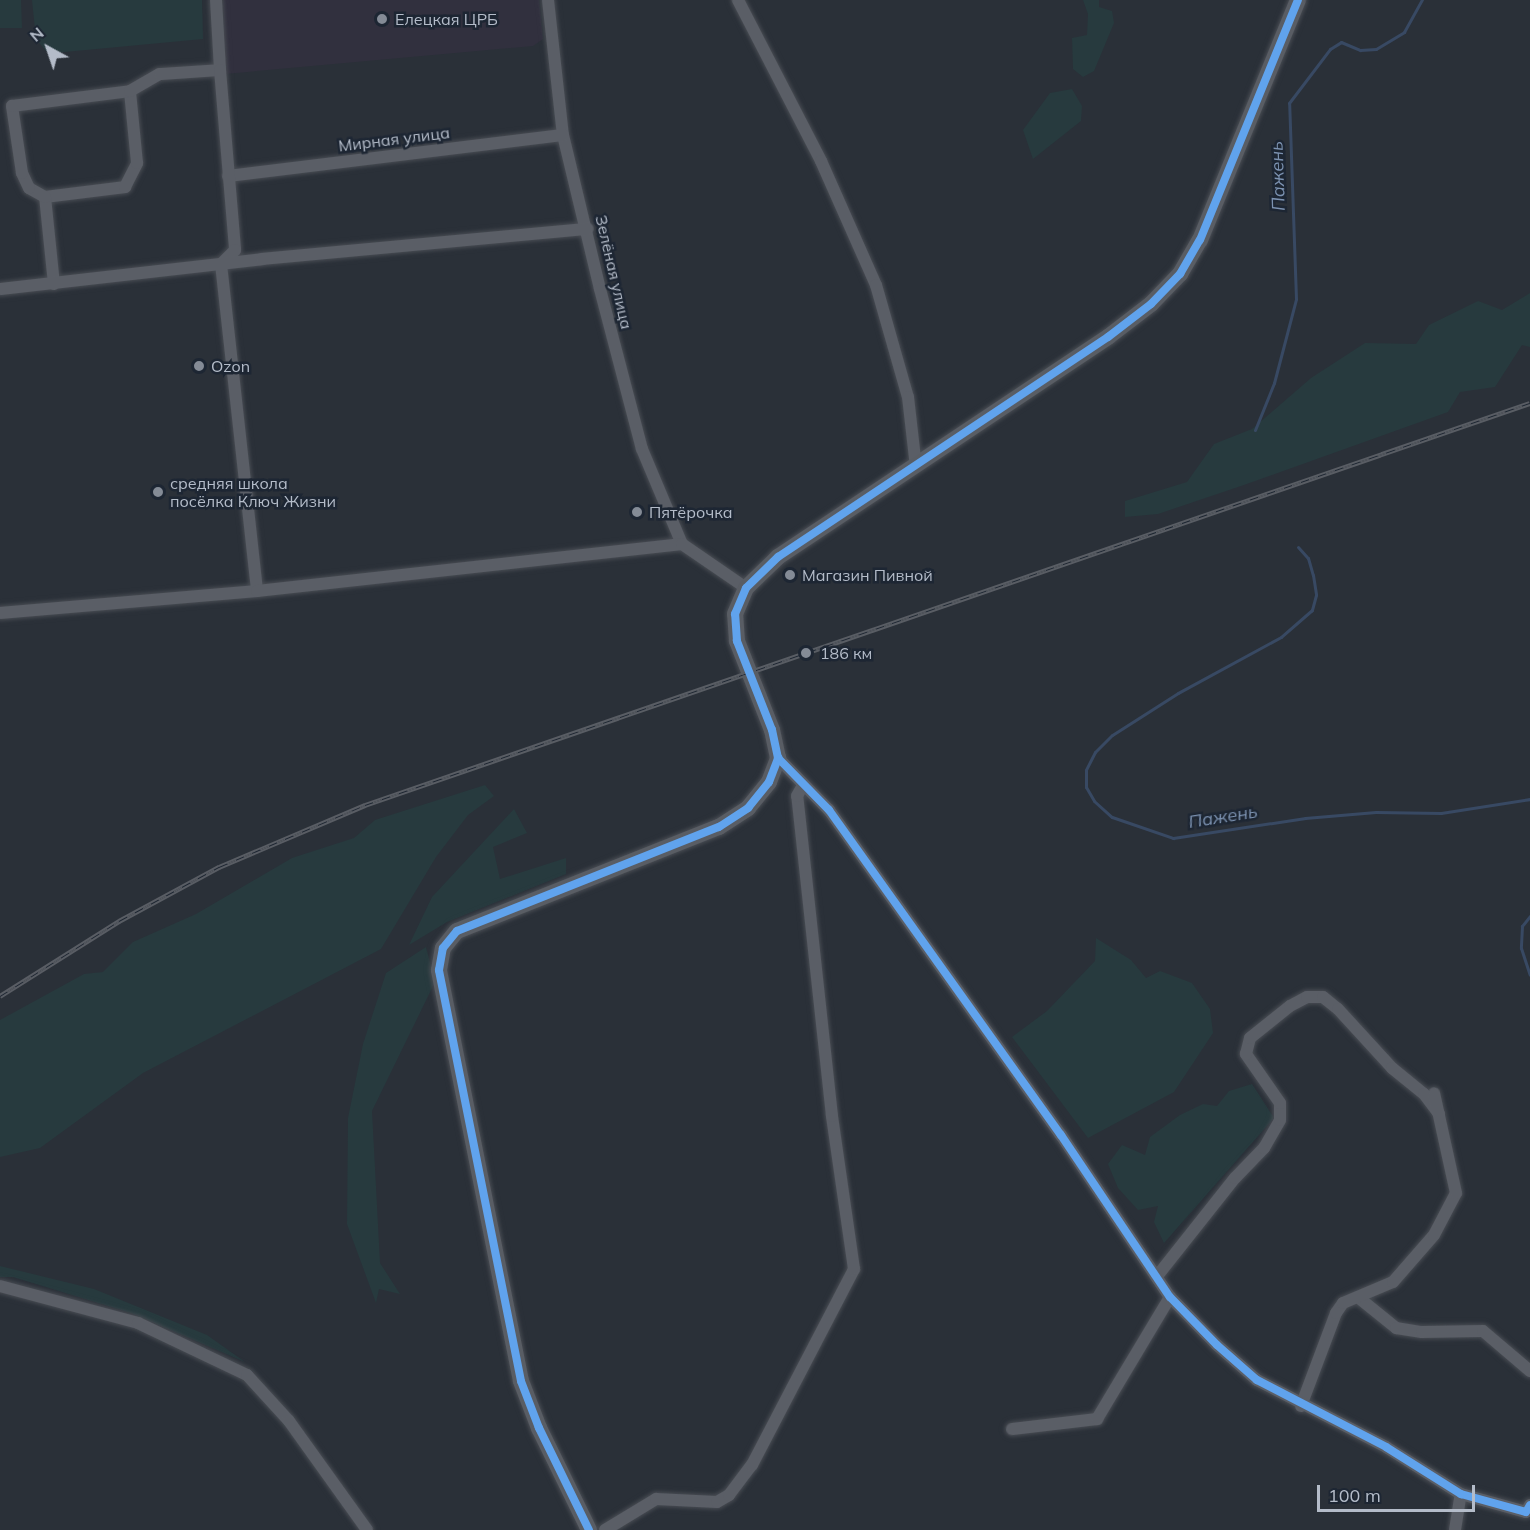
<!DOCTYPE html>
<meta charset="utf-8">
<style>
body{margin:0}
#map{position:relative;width:1530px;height:1530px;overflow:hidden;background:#2a3038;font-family:Mulish,sans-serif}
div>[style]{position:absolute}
.medical>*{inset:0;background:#31303e}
.green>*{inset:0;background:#273a3e}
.stream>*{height:3px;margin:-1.5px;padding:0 1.5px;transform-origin:1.5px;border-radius:1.5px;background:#384963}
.roads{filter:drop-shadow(0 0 2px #484c53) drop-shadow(0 0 2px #484c53)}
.street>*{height:12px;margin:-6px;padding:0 6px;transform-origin:6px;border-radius:6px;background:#5a5e66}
.secondary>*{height:16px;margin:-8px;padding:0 8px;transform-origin:8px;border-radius:8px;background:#595d64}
.rail>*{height:5px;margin-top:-2.5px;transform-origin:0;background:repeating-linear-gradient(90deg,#1d2633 0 9px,#595d64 0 18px);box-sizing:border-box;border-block:2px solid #595d64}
.cycleway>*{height:8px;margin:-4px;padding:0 4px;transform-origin:4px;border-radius:4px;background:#60a3ed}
.dots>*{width:16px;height:16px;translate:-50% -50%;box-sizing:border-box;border:3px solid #1d2633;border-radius:50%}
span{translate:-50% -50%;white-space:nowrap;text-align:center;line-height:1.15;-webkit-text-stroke:5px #1d2633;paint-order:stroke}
.poi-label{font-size:16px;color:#b4bcc9}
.left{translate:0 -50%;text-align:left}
.street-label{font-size:16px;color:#b4bcc9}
.water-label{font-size:18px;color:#7c92b1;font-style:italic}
.north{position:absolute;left:18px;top:18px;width:60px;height:60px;-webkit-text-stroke:4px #1d2633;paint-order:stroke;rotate:320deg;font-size:16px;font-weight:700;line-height:24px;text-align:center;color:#b4bcc9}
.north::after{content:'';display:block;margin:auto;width:21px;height:27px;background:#b4bcc9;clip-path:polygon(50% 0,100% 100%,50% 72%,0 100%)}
.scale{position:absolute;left:1317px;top:1485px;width:158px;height:27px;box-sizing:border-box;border:3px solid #b4bcc9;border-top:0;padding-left:8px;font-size:18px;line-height:21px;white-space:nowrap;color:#b4bcc9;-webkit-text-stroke:4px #1d2633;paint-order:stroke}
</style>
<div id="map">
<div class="medical">
<i style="clip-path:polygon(223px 0,539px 0,543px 39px,533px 46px,225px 74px)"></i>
</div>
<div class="green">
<i style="clip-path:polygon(0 0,21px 0,22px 28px,0 28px)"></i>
<i style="clip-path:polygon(32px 0,202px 0,203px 39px,54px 53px,46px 51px,36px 39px)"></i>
<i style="clip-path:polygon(1083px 0,1099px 0,1099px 7px,1112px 11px,1114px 23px,1094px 71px,1083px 77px,1073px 69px,1072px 38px,1087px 35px,1088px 14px)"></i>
<i style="clip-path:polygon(1072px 89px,1082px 106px,1081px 121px,1033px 159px,1023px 130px,1050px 93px)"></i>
<i style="clip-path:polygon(1530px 293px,1530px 347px,1522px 345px,1495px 387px,1460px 392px,1448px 412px,1241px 486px,1158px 514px,1125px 517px,1125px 501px,1187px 482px,1214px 444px,1252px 429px,1311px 378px,1365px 343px,1416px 344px,1429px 325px,1478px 301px,1502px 310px)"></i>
<i style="clip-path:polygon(485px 785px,494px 796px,468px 815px,436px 857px,381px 949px,143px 1073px,40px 1148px,0 1157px,0 1020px,84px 974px,103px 972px,133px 942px,196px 914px,292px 858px,354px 838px,375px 820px)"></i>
<i style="clip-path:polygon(514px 809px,527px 833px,493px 847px,500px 879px,566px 858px,566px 874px,447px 922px,409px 945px,432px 897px)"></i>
<i style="clip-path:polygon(1096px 938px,1131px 960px,1146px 978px,1160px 971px,1192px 983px,1210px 1009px,1213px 1033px,1174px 1092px,1088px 1138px,1012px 1037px,1047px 1011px,1095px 961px)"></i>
<i style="clip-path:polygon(426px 947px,435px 982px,372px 1111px,380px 1263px,400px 1294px,379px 1289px,376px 1303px,347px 1224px,348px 1118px,363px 1044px,386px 973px)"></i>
<i style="clip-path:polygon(1252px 1084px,1274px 1118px,1164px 1243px,1154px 1222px,1158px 1206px,1138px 1210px,1118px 1188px,1108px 1164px,1122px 1145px,1145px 1155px,1150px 1137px,1180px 1115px,1203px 1104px,1217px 1106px,1229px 1091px)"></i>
<i style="clip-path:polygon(0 1266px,94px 1289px,207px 1335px,245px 1362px,131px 1313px,13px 1277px,0 1277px)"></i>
</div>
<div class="stream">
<i style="left:1255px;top:430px;width:51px;rotate:-68deg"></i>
<i style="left:1274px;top:383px;width:87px;rotate:-75.3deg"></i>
<i style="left:1296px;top:299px;width:196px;rotate:-92deg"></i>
<i style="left:1289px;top:103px;width:68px;rotate:-52.8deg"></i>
<i style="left:1330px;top:49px;width:13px;rotate:-32deg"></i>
<i style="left:1341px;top:42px;width:21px;rotate:23deg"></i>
<i style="left:1360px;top:50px;width:16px;rotate:-4deg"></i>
<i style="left:1376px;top:49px;width:33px;rotate:-31deg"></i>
<i style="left:1404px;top:32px;width:37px;rotate:-61deg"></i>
<i style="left:1298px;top:547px;width:15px;rotate:48deg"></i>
<i style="left:1308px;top:558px;width:18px;rotate:74deg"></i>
<i style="left:1313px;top:575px;width:20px;rotate:81deg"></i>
<i style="left:1316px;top:595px;width:16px;rotate:105deg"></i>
<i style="left:1312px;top:610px;width:41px;rotate:138.9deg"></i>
<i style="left:1281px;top:637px;width:117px;rotate:151.5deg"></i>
<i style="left:1178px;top:693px;width:78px;rotate:147.5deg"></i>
<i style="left:1112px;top:735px;width:24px;rotate:135deg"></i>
<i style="left:1095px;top:752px;width:20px;rotate:117deg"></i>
<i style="left:1086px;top:770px;width:17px;rotate:90deg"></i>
<i style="left:1086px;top:787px;width:16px;rotate:60deg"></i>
<i style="left:1094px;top:801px;width:24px;rotate:42deg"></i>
<i style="left:1112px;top:817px;width:65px;rotate:19deg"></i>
<i style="left:1173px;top:838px;width:134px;rotate:-8.6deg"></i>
<i style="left:1305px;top:818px;width:71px;rotate:-4.8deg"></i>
<i style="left:1376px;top:812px;width:65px;rotate:0.9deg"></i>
<i style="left:1441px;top:813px;width:90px;rotate:-8.9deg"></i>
<i style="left:1530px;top:916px;width:13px;rotate:129deg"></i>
<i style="left:1522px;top:926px;width:22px;rotate:93deg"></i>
<i style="left:1521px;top:948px;width:28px;rotate:72deg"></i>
</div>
<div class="roads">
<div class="street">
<i style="left:216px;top:0;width:70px;rotate:86.7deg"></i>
<i style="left:548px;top:0;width:136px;rotate:83.7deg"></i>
<i style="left:563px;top:135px;width:158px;rotate:76.5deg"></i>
<i style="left:600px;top:289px;width:165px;rotate:75.3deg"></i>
<i style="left:642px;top:449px;width:103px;rotate:67.2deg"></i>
<i style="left:738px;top:0;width:181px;rotate:62.7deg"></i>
<i style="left:821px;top:161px;width:136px;rotate:66.1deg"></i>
<i style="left:876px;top:285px;width:116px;rotate:74.1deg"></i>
<i style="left:908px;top:397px;width:70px;rotate:83.5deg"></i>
<i style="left:228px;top:176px;width:337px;rotate:-7deg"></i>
<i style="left:45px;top:197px;width:81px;rotate:-7.1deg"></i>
<i style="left:125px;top:187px;width:27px;rotate:-63deg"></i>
<i style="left:137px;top:163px;width:72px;rotate:-95.6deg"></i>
<i style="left:54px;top:284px;width:87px;rotate:-95.9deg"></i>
<i style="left:45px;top:197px;width:18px;rotate:-151deg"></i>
<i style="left:29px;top:188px;width:17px;rotate:-115deg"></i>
<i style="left:22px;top:173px;width:68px;rotate:-98.5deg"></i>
<i style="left:12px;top:106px;width:119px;rotate:-7.2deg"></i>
<i style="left:130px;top:91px;width:34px;rotate:-30deg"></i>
<i style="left:160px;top:74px;width:60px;rotate:-3.8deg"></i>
<i style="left:220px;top:70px;width:181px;rotate:85.2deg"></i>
<i style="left:235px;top:250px;width:20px;rotate:135deg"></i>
<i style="left:221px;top:264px;width:329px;rotate:83.7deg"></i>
<i style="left:0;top:289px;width:264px;rotate:-6.5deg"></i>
<i style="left:262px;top:259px;width:327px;rotate:-5.3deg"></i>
<i style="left:0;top:613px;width:258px;rotate:-4.9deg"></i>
<i style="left:257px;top:591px;width:428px;rotate:-6.3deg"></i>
<i style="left:682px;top:544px;width:78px;rotate:34.5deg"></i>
<i style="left:778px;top:758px;width:73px;rotate:45.6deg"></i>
<i style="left:829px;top:810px;width:399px;rotate:54.5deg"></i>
<i style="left:1061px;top:1135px;width:195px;rotate:56.1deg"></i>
<i style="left:1170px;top:1297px;width:67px;rotate:45.6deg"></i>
<i style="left:1217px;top:1345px;width:53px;rotate:41.2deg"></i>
<i style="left:1257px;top:1380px;width:145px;rotate:27.4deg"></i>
<i style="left:1386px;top:1447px;width:89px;rotate:32.1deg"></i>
<i style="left:1461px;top:1494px;width:67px;rotate:15.5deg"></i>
<i style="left:1526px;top:1512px;width:8px;rotate:-60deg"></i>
<i style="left:1158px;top:1275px;width:124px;rotate:-51.6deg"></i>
<i style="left:1235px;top:1178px;width:42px;rotate:-46deg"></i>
<i style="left:1264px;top:1148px;width:32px;rotate:-60deg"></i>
<i style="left:1280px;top:1120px;width:17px;rotate:-90deg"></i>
<i style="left:1280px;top:1103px;width:60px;rotate:-124.8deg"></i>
<i style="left:1246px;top:1054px;width:16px;rotate:-76deg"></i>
<i style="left:1250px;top:1038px;width:51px;rotate:-38.7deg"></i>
<i style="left:1290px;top:1006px;width:19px;rotate:-28deg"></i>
<i style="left:1307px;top:997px;width:16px"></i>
<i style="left:1323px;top:997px;width:19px;rotate:39deg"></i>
<i style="left:1338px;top:1009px;width:80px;rotate:47.5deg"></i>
<i style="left:1392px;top:1068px;width:41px;rotate:39.1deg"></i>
<i style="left:1424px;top:1094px;width:25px;rotate:53deg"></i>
<i style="left:0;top:1286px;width:143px;rotate:15deg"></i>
<i style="left:138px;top:1323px;width:121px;rotate:25.5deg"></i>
<i style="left:247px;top:1375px;width:62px;rotate:47.6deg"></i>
<i style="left:289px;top:1421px;width:134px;rotate:54.4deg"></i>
<i style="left:1359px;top:1298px;width:48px;rotate:39deg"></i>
<i style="left:1396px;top:1328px;width:26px;rotate:9deg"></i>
<i style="left:1422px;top:1332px;width:61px;rotate:-0.9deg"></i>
<i style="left:1483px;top:1331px;width:62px;rotate:40.4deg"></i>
<i style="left:1301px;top:1406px;width:99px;rotate:-69.4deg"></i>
<i style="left:1336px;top:1313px;width:12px;rotate:-55deg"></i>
<i style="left:1343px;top:1303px;width:54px;rotate:-22.8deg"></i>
<i style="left:1393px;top:1282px;width:62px;rotate:-48.9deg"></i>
<i style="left:1434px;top:1235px;width:47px;rotate:-62.4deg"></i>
<i style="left:1456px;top:1193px;width:102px;rotate:-102.4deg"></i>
<i style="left:1012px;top:1429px;width:86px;rotate:-6.7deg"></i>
<i style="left:1097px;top:1419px;width:142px;rotate:-59.1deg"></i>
<i style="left:605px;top:1530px;width:60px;rotate:-31.3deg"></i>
<i style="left:656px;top:1499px;width:61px;rotate:2.8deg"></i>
<i style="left:717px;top:1502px;width:14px;rotate:-30deg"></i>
<i style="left:729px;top:1495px;width:38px;rotate:-53deg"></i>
<i style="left:752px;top:1465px;width:221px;rotate:-62.5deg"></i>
<i style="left:854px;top:1269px;width:155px;rotate:-98.2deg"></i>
<i style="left:832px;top:1116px;width:322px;rotate:-96.2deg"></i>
<i style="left:797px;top:796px;width:13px;rotate:-61deg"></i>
<i style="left:1455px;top:1530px;width:36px;rotate:-81deg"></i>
</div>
<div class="secondary">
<i style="left:589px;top:1530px;width:114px;rotate:-116.1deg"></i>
<i style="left:539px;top:1428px;width:50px;rotate:-111deg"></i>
<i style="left:521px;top:1381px;width:419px;rotate:-101.3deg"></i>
<i style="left:439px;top:970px;width:22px;rotate:-80deg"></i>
<i style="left:443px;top:948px;width:22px;rotate:-51deg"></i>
<i style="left:457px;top:931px;width:282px;rotate:-21.7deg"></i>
<i style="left:719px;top:827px;width:35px;rotate:-33deg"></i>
<i style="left:748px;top:808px;width:33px;rotate:-51deg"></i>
<i style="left:769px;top:782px;width:26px;rotate:-69deg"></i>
<i style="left:778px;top:758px;width:29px;rotate:-102deg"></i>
<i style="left:772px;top:730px;width:96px;rotate:-111.5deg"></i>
<i style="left:737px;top:641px;width:27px;rotate:-94deg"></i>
<i style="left:735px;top:614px;width:28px;rotate:-67deg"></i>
<i style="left:746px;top:588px;width:45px;rotate:-44.1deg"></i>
<i style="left:778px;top:557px;width:397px;rotate:-33.7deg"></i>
<i style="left:1108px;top:337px;width:54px;rotate:-37.5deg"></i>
<i style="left:1151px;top:304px;width:42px;rotate:-46deg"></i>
<i style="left:1180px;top:274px;width:39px;rotate:-60deg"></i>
<i style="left:1200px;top:240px;width:259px;rotate:-67.8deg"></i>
</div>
</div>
<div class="rail">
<i style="left:0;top:996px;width:141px;rotate:-32.2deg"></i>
<i style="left:119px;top:921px;width:114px;rotate:-28.4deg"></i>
<i style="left:219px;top:867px;width:159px;rotate:-23deg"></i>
<i style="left:365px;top:805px;width:1232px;rotate:-19.04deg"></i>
</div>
<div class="cycleway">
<i style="left:778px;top:758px;width:73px;rotate:45.6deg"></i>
<i style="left:829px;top:810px;width:399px;rotate:54.5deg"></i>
<i style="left:1061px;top:1135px;width:195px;rotate:56.1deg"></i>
<i style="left:1170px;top:1297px;width:67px;rotate:45.6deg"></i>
<i style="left:1217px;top:1345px;width:53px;rotate:41.2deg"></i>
<i style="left:1257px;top:1380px;width:145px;rotate:27.4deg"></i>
<i style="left:1386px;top:1447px;width:89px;rotate:32.1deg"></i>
<i style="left:1461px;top:1494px;width:67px;rotate:15.5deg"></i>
<i style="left:1526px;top:1512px;width:8px;rotate:-60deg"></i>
<i style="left:589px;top:1530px;width:114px;rotate:-116.1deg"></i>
<i style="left:539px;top:1428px;width:50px;rotate:-111deg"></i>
<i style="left:521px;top:1381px;width:419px;rotate:-101.3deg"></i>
<i style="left:439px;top:970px;width:22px;rotate:-80deg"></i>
<i style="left:443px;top:948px;width:22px;rotate:-51deg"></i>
<i style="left:457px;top:931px;width:282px;rotate:-21.7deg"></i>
<i style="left:719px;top:827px;width:35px;rotate:-33deg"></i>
<i style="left:748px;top:808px;width:33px;rotate:-51deg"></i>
<i style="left:769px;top:782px;width:26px;rotate:-69deg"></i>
<i style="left:778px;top:758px;width:29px;rotate:-102deg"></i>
<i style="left:772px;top:730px;width:96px;rotate:-111.5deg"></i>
<i style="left:737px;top:641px;width:27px;rotate:-94deg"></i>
<i style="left:735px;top:614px;width:28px;rotate:-67deg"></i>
<i style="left:746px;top:588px;width:45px;rotate:-44.1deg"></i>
<i style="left:778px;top:557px;width:397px;rotate:-33.7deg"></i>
<i style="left:1108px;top:337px;width:54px;rotate:-37.5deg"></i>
<i style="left:1151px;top:304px;width:42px;rotate:-46deg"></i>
<i style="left:1180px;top:274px;width:39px;rotate:-60deg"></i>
<i style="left:1200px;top:240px;width:259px;rotate:-67.8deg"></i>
</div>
<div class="dots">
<i style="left:382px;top:19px;background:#848b96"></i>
<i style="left:199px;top:366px;background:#848b96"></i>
<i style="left:158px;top:492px;background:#848b96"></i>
<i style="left:637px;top:512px;background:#848b96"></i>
<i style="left:790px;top:575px;background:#848b96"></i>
<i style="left:806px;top:653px;background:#848b96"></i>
</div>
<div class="poi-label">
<span class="left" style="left:395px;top:19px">Елецкая ЦРБ</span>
<span class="left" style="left:211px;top:366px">Ozon</span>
<span class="left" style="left:170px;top:492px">средняя школа<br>посёлка Ключ Жизни</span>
<span class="left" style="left:649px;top:512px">Пятёрочка</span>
<span class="left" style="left:802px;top:575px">Магазин Пивной</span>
<span class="left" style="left:820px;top:653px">186 км</span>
</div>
<div class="street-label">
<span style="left:394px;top:139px;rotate:-7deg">Мирная улица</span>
<span style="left:614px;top:272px;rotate:77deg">Зелёная улица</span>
</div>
<div class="water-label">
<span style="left:1278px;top:176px;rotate:-92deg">Пажень</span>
<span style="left:1223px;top:817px;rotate:-9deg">Пажень</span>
</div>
<div class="north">N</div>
<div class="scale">100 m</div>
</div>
